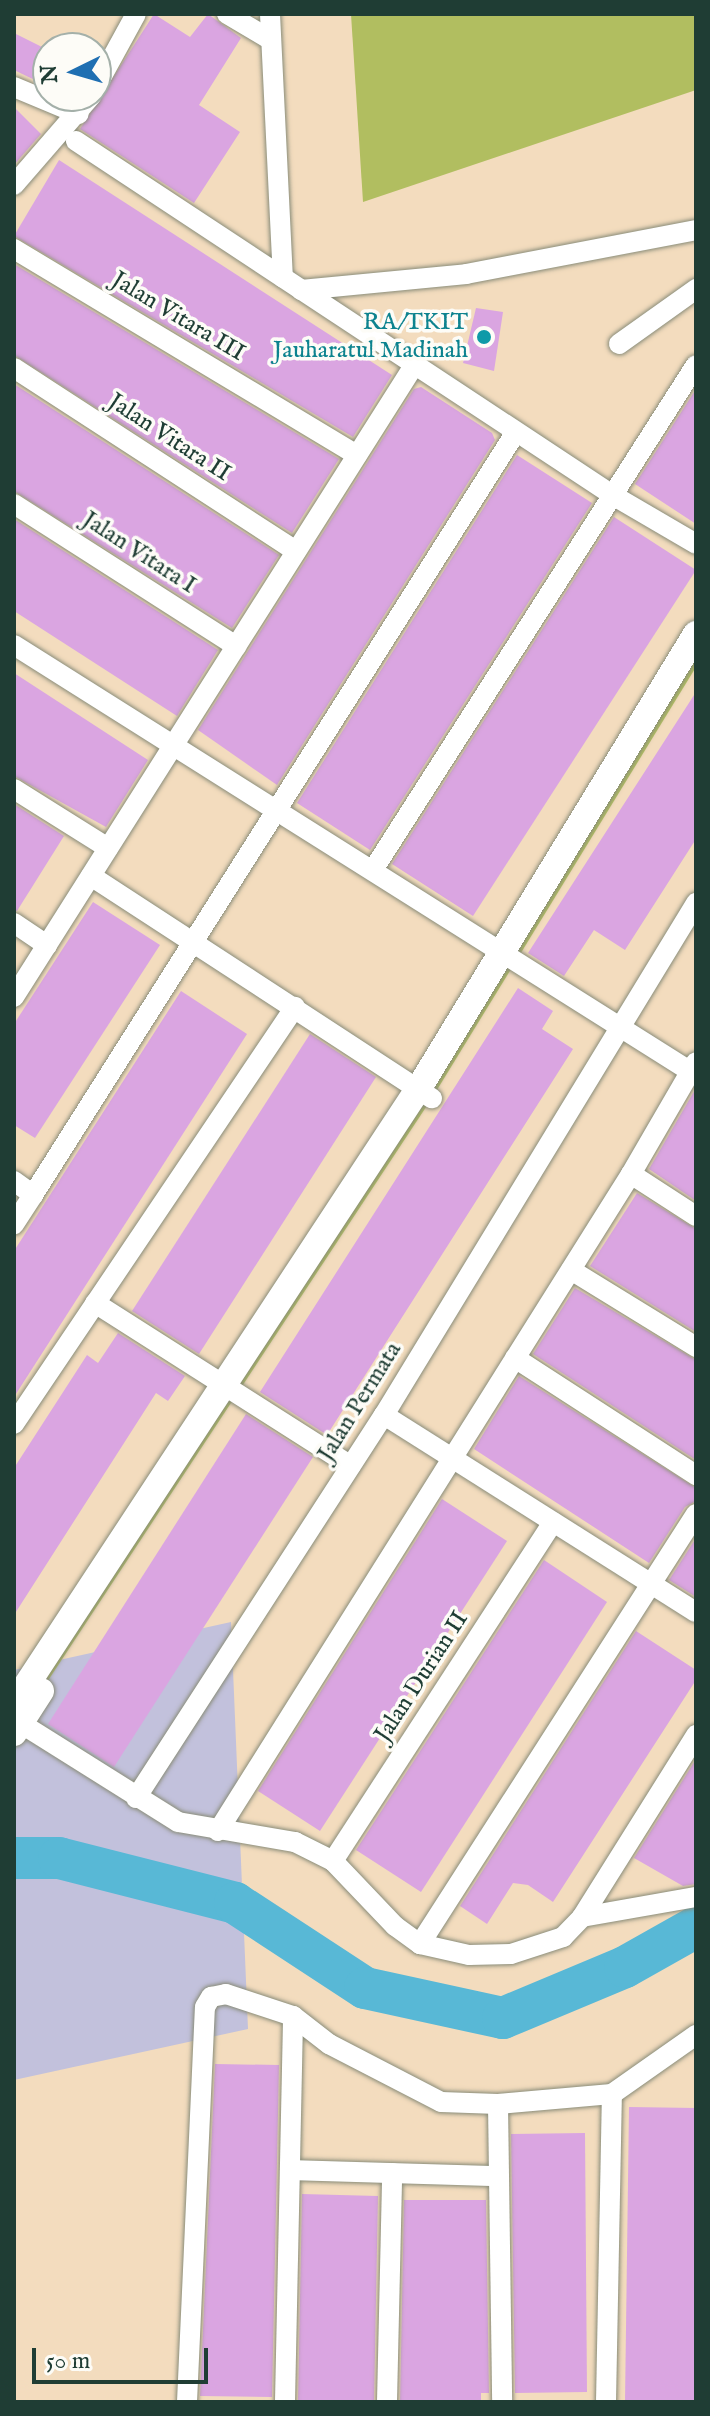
<!DOCTYPE html>
<style>
body{margin:0}
#map{position:relative;width:710px;height:2416px;overflow:hidden;background:#f3dcbe;font-family:"IM FELL English",serif}
div>[style]{position:absolute}
.industrial>*{inset:0;background:#c2c1dc}
.green>*{inset:0;background:#b1be60}
.river>*{height:42px;margin:-21px;padding:0 21px;transform-origin:21px;border-radius:21px;background:#58b8d6}
.building>*{inset:0;background:#daa5e1}
.roads{filter:drop-shadow(0 0 2px #898c79) drop-shadow(0 0 2px #898c79)}
.minor>*{height:20px;margin:-10px;padding:0 10px;transform-origin:10px;border-radius:10px;background:#fff}
.tertiary>*{height:26px;margin:-13px;padding:0 13px;transform-origin:13px;border-radius:13px;background:#fff}
.dots>*{width:22px;height:22px;translate:-50% -50%;box-sizing:border-box;border:4px solid #fdfcf7;border-radius:50%}
span{translate:-50% -50%;white-space:nowrap;text-align:center;line-height:1.15;-webkit-text-stroke:7px #fdfcf7;paint-order:stroke}
.street-label{font-size:24px;color:#1f3d34}
.culture-label{font-size:24px;color:#0d838f}
.right{translate:-100% -50%;text-align:right}
.frame{position:absolute;inset:0;border:16px solid #1f3d34;pointer-events:none}
.north{position:absolute;left:32px;top:32px;width:80px;height:80px;box-sizing:border-box;background:#fdfcf7;border:2px solid #a4b0a9;border-radius:50%;rotate:265deg;font-size:22px;font-weight:700;line-height:32px;text-align:center;color:#1f3d34}
.north::after{content:'';display:block;margin:auto;width:28px;height:36px;background:#1f6fb2;clip-path:polygon(50% 0,100% 100%,50% 72%,0 100%)}
.scale{position:absolute;left:32px;top:2348px;width:176px;height:36px;box-sizing:border-box;border:4px solid #1f3d34;border-top:0;padding-left:10px;font-size:24px;line-height:28px;white-space:nowrap;color:#1f3d34;-webkit-text-stroke:6px #fdfcf7;paint-order:stroke}
</style>
<div id="map">
<div class="industrial">
<i style="clip-path:polygon(231px 1622px,248px 2029px,14px 2080px,14px 1670px)"></i>
</div>
<div class="green">
<i style="clip-path:polygon(351px 14px,696px 14px,696px 90px,363px 202px)"></i>
<i style="clip-path:polygon(696px 634px,696px 667px,432px 1098px,20px 1723px,14px 1704px)"></i>
</div>
<div class="river">
<i style="left:14px;top:1858px;width:45px"></i>
<i style="left:59px;top:1858px;width:182px;rotate:14.3deg"></i>
<i style="left:235px;top:1903px;width:155px;rotate:33.2deg"></i>
<i style="left:365px;top:1988px;width:141px;rotate:12.3deg"></i>
<i style="left:503px;top:2018px;width:132px;rotate:-22.7deg"></i>
<i style="left:625px;top:1967px;width:81px;rotate:-29.4deg"></i>
</div>
<div class="building">
<i style="clip-path:polygon(154px 14px,190px 37px,208px 14px,241px 38px,199px 105px,240px 132px,194px 203px,80px 129px)"></i>
<i style="clip-path:polygon(14px 33px,48px 50px,39px 82px,14px 70px)"></i>
<i style="clip-path:polygon(14px 107px,41px 134px,14px 165px)"></i>
<i style="clip-path:polygon(59px 160px,392px 375px,353px 437px,14px 236px)"></i>
<i style="clip-path:polygon(14px 264px,339px 459px,292px 533px,14px 355px)"></i>
<i style="clip-path:polygon(476px 308px,503px 312px,494px 371px,463px 363px)"></i>
<i style="clip-path:polygon(14px 384px,279px 555px,232px 628px,14px 491px)"></i>
<i style="clip-path:polygon(421px 387px,492px 433px,495px 440px,277px 785px,198px 730px,414px 389px)"></i>
<i style="clip-path:polygon(696px 389px,696px 524px,635px 484px)"></i>
<i style="clip-path:polygon(517px 455px,592px 503px,370px 850px,297px 803px)"></i>
<i style="clip-path:polygon(614px 517px,696px 570px,473px 916px,392px 864px)"></i>
<i style="clip-path:polygon(14px 519px,218px 650px,177px 716px,14px 611px)"></i>
<i style="clip-path:polygon(14px 673px,148px 760px,106px 827px,14px 776px)"></i>
<i style="clip-path:polygon(696px 692px,696px 839px,625px 950px,594px 930px,564px 976px,528px 953px)"></i>
<i style="clip-path:polygon(14px 804px,64px 836px,17px 911px,14px 910px)"></i>
<i style="clip-path:polygon(93px 902px,160px 945px,35px 1138px,14px 1125px,14px 1024px)"></i>
<i style="clip-path:polygon(518px 988px,553px 1011px,542px 1029px,573px 1049px,327px 1435px,260px 1392px)"></i>
<i style="clip-path:polygon(181px 991px,247px 1034px,14px 1397px,14px 1251px)"></i>
<i style="clip-path:polygon(310px 1034px,376px 1077px,199px 1354px,132px 1311px)"></i>
<i style="clip-path:polygon(696px 1088px,696px 1201px,649px 1169px)"></i>
<i style="clip-path:polygon(637px 1193px,696px 1229px,696px 1332px,590px 1266px)"></i>
<i style="clip-path:polygon(575px 1288px,696px 1360px,696px 1460px,533px 1354px)"></i>
<i style="clip-path:polygon(118px 1333px,185px 1376px,168px 1401px,156px 1393px,14px 1615px,14px 1468px,87px 1355px,98px 1363px)"></i>
<i style="clip-path:polygon(519px 1376px,696px 1488px,696px 1501px,685px 1507px,649px 1563px,474px 1449px)"></i>
<i style="clip-path:polygon(246px 1414px,313px 1457px,114px 1767px,48px 1724px)"></i>
<i style="clip-path:polygon(442px 1499px,507px 1541px,320px 1831px,258px 1791px)"></i>
<i style="clip-path:polygon(696px 1538px,696px 1597px,669px 1580px)"></i>
<i style="clip-path:polygon(544px 1560px,607px 1602px,421px 1892px,356px 1850px)"></i>
<i style="clip-path:polygon(636px 1631px,696px 1670px,696px 1680px,553px 1902px,528px 1885px,513px 1883px,487px 1924px,460px 1906px)"></i>
<i style="clip-path:polygon(696px 1759px,696px 1884px,683px 1886px,634px 1858px)"></i>
<i style="clip-path:polygon(215px 2064px,279px 2065px,272px 2397px,200px 2396px)"></i>
<i style="clip-path:polygon(629px 2107px,696px 2108px,696px 2402px,625px 2402px)"></i>
<i style="clip-path:polygon(585px 2133px,587px 2392px,515px 2393px,511px 2134px)"></i>
<i style="clip-path:polygon(302px 2194px,378px 2196px,374px 2402px,298px 2402px)"></i>
<i style="clip-path:polygon(404px 2200px,486px 2200px,489px 2393px,481px 2393px,481px 2402px,400px 2402px)"></i>
</div>
<div class="roads">
<div class="minor">
<i style="left:227px;top:14px;width:51px;rotate:30.6deg"></i>
<i style="left:270px;top:14px;width:264px;rotate:87.2deg"></i>
<i style="left:14px;top:87px;width:70px;rotate:22.6deg"></i>
<i style="left:96px;top:87px;width:83px;rotate:-61.3deg"></i>
<i style="left:76px;top:141px;width:645px;rotate:33.42deg"></i>
<i style="left:614px;top:496px;width:95px;rotate:30.3deg"></i>
<i style="left:14px;top:185px;width:118px;rotate:-49.1deg"></i>
<i style="left:14px;top:249px;width:400px;rotate:31deg"></i>
<i style="left:301px;top:290px;width:166px;rotate:-5.5deg"></i>
<i style="left:466px;top:274px;width:234px;rotate:-10.8deg"></i>
<i style="left:619px;top:344px;width:95px;rotate:-35.5deg"></i>
<i style="left:14px;top:368px;width:336px;rotate:33deg"></i>
<i style="left:14px;top:504px;width:264px;rotate:32.6deg"></i>
<i style="left:14px;top:645px;width:806px;rotate:32.23deg"></i>
<i style="left:14px;top:789px;width:111px;rotate:32.1deg"></i>
<i style="left:373px;top:870px;width:599px;rotate:-57.4deg"></i>
<i style="left:91px;top:876px;width:407px;rotate:33.1deg"></i>
<i style="left:14px;top:923px;width:40px;rotate:34deg"></i>
<i style="left:14px;top:997px;width:749px;rotate:-57.65deg"></i>
<i style="left:631px;top:1174px;width:77px;rotate:32.9deg"></i>
<i style="left:14px;top:1181px;width:24px;rotate:36deg"></i>
<i style="left:33px;top:1195px;width:35px;rotate:123deg"></i>
<i style="left:33px;top:1195px;width:903px;rotate:-57.67deg"></i>
<i style="left:571px;top:1270px;width:147px;rotate:31.6deg"></i>
<i style="left:95px;top:1303px;width:303px;rotate:32.5deg"></i>
<i style="left:515px;top:1358px;width:216px;rotate:32.9deg"></i>
<i style="left:384px;top:1415px;width:369px;rotate:32.3deg"></i>
<i style="left:14px;top:1424px;width:503px;rotate:-56.03deg"></i>
<i style="left:14px;top:1719px;width:194px;rotate:32.1deg"></i>
<i style="left:178px;top:1822px;width:119px;rotate:9.7deg"></i>
<i style="left:295px;top:1842px;width:42px;rotate:26.6deg"></i>
<i style="left:333px;top:1861px;width:90px;rotate:46.4deg"></i>
<i style="left:395px;top:1926px;width:31px;rotate:36deg"></i>
<i style="left:420px;top:1944px;width:50px;rotate:12.7deg"></i>
<i style="left:469px;top:1955px;width:42px;rotate:-1.4deg"></i>
<i style="left:511px;top:1954px;width:55px;rotate:-18.1deg"></i>
<i style="left:563px;top:1937px;width:28px;rotate:-46deg"></i>
<i style="left:582px;top:1917px;width:215px;rotate:-57.9deg"></i>
<i style="left:136px;top:1798px;width:456px;rotate:-57.1deg"></i>
<i style="left:384px;top:1415px;width:600px;rotate:-58.64deg"></i>
<i style="left:218px;top:1831px;width:776px;rotate:-57.85deg"></i>
<i style="left:631px;top:1174px;width:129px;rotate:-59.9deg"></i>
<i style="left:333px;top:1861px;width:404px;rotate:-57deg"></i>
<i style="left:582px;top:1917px;width:116px;rotate:-10deg"></i>
<i style="left:420px;top:1944px;width:511px;rotate:-57.31deg"></i>
<i style="left:498px;top:2104px;width:298px;rotate:89.2deg"></i>
<i style="left:290px;top:2170px;width:208px;rotate:1.7deg"></i>
<i style="left:187px;top:2402px;width:395px;rotate:-87.4deg"></i>
<i style="left:205px;top:2007px;width:12px;rotate:-59deg"></i>
<i style="left:211px;top:1997px;width:15px;rotate:-11deg"></i>
<i style="left:226px;top:1994px;width:71px;rotate:18.2deg"></i>
<i style="left:293px;top:2016px;width:46px;rotate:37.9deg"></i>
<i style="left:329px;top:2044px;width:126px;rotate:27.4deg"></i>
<i style="left:441px;top:2102px;width:57px;rotate:2deg"></i>
<i style="left:498px;top:2104px;width:114px;rotate:-5deg"></i>
<i style="left:612px;top:2094px;width:103px;rotate:-35.1deg"></i>
<i style="left:285px;top:2402px;width:386px;rotate:-88.8deg"></i>
<i style="left:387px;top:2402px;width:229px;rotate:-88.7deg"></i>
<i style="left:606px;top:2402px;width:308px;rotate:-88.9deg"></i>
</div>
<div class="tertiary">
<i style="left:14px;top:1704px;width:743px;rotate:-56.69deg"></i>
<i style="left:422px;top:1083px;width:526px;rotate:-58.61deg"></i>
<i style="left:14px;top:1733px;width:50px;rotate:-57.3deg"></i>
</div>
</div>
<div class="dots">
<i style="left:484px;top:337px;background:#0f9aa8"></i>
</div>
<div class="street-label">
<span style="left:178px;top:317px;rotate:31deg">Jalan Vitara III</span>
<span style="left:169px;top:438px;rotate:33deg">Jalan Vitara II</span>
<span style="left:139px;top:553px;rotate:33deg">Jalan Vitara I</span>
<span style="left:360px;top:1402px;rotate:-58deg">Jalan Permata</span>
<span style="left:422px;top:1677px;rotate:-57deg">Jalan Durian II</span>
</div>
<div class="culture-label">
<span class="right" style="left:468px;top:337px">RA/TKIT<br>Jauharatul Madinah</span>
</div>
<div class="frame"></div>
<div class="north">N</div>
<div class="scale">50 m</div>
</div>
